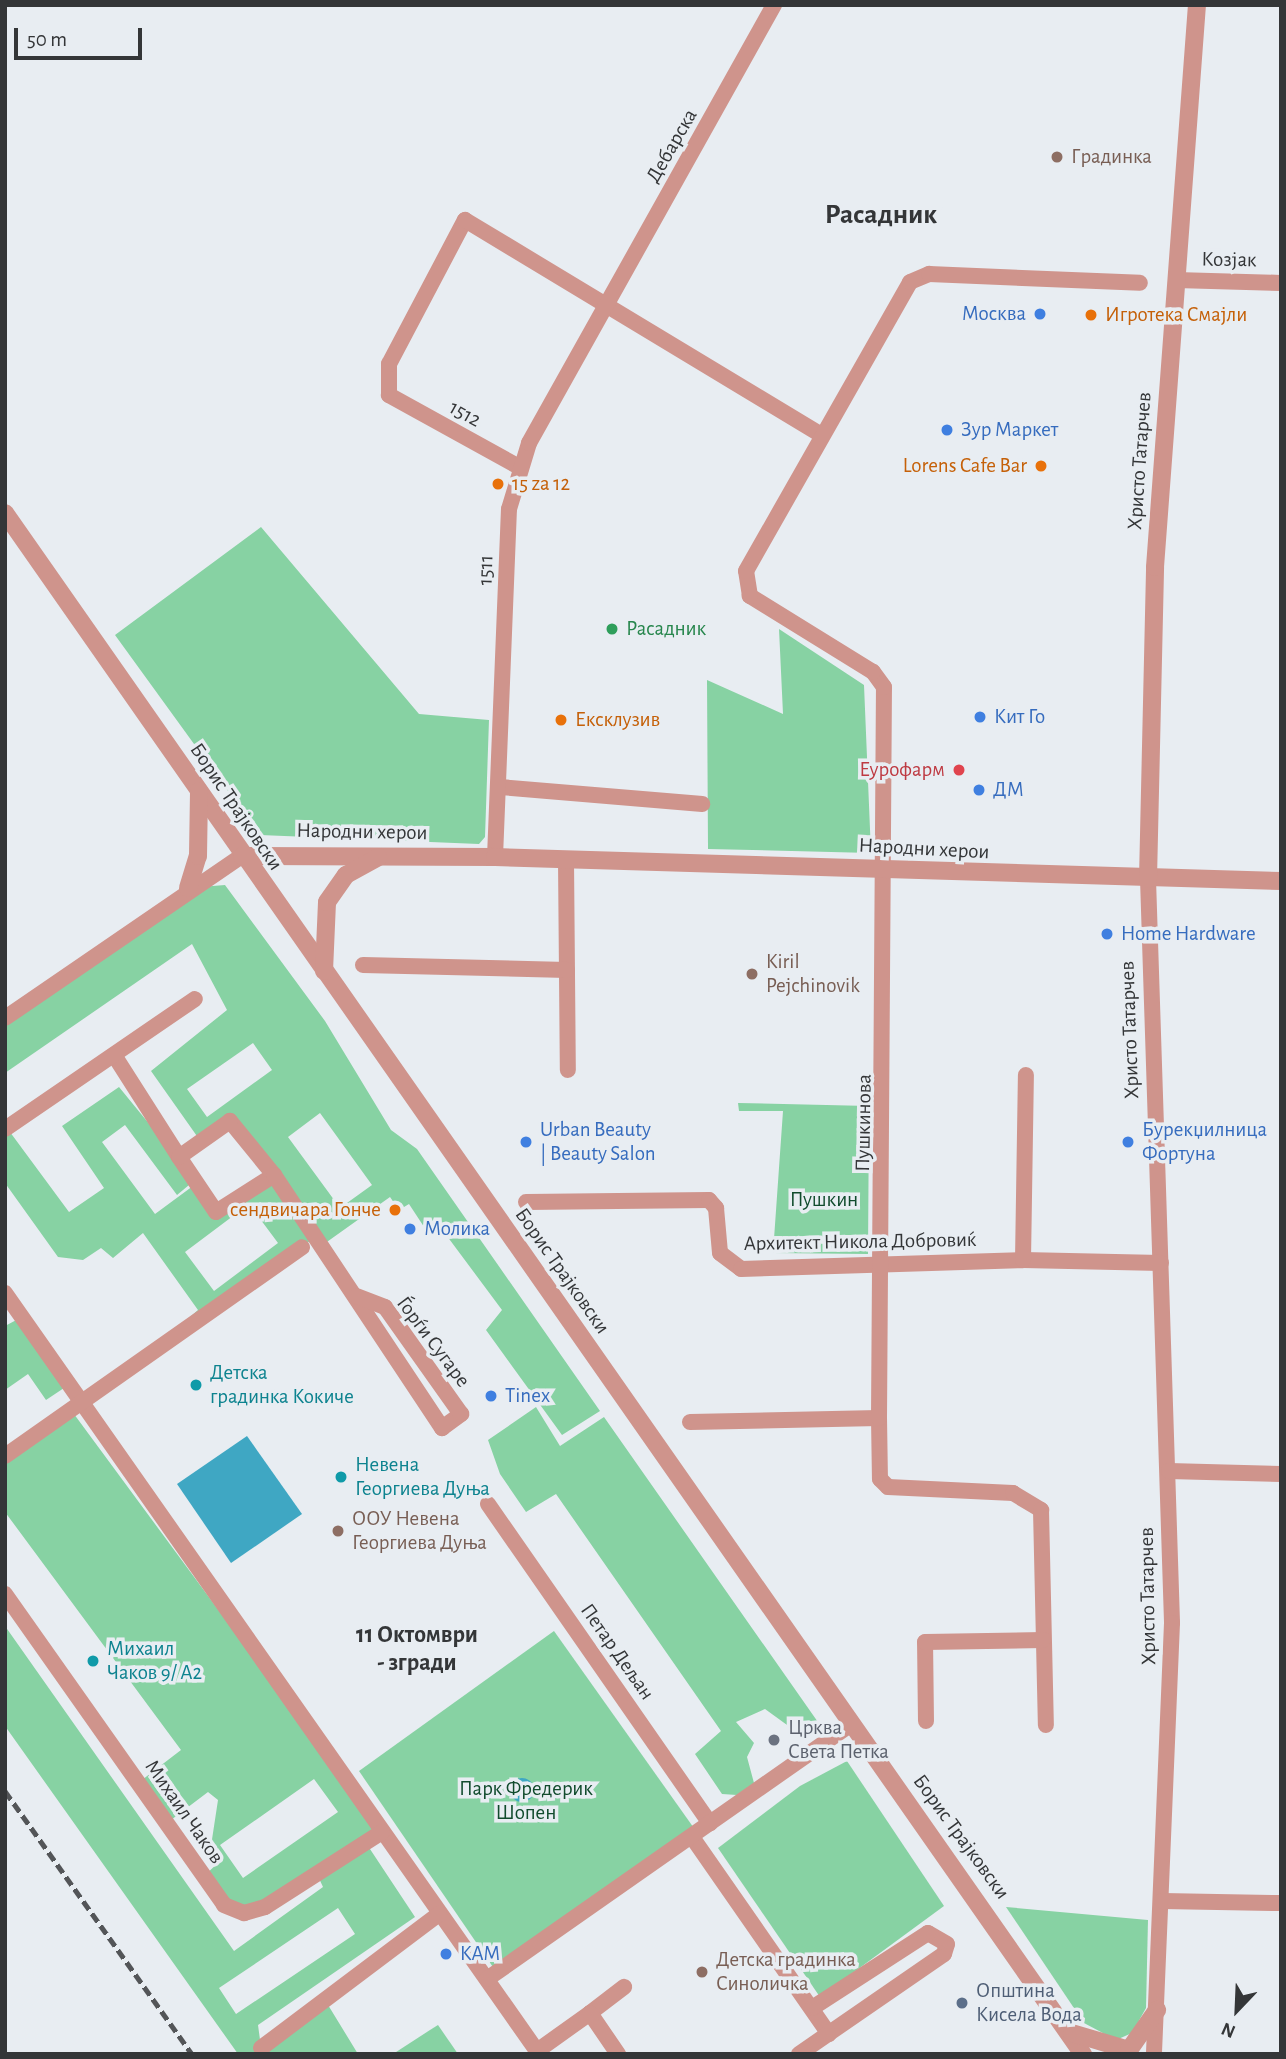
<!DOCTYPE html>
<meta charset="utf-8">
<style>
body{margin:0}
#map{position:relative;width:1286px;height:2059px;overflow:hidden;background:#e8edf2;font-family:"Alegreya Sans",sans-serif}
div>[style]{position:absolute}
.green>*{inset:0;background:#87d2a3}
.water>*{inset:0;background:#3fa7c3}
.round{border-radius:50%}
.minor>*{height:16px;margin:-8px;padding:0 8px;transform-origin:8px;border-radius:8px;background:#cf948c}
.tertiary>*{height:18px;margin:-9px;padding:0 9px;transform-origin:9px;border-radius:9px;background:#cf948c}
.rail>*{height:5px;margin-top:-2.5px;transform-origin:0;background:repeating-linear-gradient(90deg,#535558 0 10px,transparent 0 15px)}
.dots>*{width:19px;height:19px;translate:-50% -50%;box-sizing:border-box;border:4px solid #e8edf2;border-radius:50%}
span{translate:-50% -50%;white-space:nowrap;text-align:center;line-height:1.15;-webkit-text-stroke:7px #e8edf2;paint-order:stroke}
.street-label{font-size:21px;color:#343638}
.education-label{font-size:21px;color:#785e54}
.left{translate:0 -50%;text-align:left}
.shop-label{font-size:21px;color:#366cbe}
.right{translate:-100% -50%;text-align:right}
.food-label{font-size:21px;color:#c56008}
.leisure-label{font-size:21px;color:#27864d}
.health-label{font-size:21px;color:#be3a42}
.park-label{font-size:21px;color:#114b2d}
.culture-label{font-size:21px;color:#0d838f}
.worship-label{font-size:21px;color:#5b616d}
.service-label{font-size:21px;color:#4e5e75}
.quarter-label{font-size:24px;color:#343638;font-weight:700}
.district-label{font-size:28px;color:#343638;font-weight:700}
.frame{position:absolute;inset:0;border:7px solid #343638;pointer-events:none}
.north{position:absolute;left:1202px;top:1975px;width:70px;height:70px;-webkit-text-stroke:5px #e8edf2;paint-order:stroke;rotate:203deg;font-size:19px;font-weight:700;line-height:28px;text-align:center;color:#343638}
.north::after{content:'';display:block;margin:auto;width:24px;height:32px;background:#343638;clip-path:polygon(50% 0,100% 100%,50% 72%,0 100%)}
.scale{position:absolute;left:14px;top:28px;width:128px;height:32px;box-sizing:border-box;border:4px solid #343638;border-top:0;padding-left:9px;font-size:21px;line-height:24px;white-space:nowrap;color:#343638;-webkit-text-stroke:5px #e8edf2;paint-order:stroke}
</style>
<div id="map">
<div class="green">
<i style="clip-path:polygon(261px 527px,419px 714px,489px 720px,485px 837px,479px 844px,260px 835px,115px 635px)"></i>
<i style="clip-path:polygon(779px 629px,864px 685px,871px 853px,708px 849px,707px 680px,783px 714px)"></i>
<i style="clip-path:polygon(evenodd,225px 885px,325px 1021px,391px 1130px,417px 1149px,600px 1411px,562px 1435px,486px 1330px,502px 1310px,441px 1228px,430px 1236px,409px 1204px,399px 1210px,390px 1197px,324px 1244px,318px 1236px,190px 1317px,198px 1310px,143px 1233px,113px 1258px,101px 1248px,83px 1260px,58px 1257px,5px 1183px,7px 1128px,69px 1212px,104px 1188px,62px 1126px,119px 1087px,195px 1180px,177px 1195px,125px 1125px,102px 1142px,155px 1214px,197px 1183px,216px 1212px,273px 1175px,230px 1122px,199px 1139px,151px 1071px,227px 1010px,192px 944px,5px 1073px,5px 1018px,188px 888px,225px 885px,253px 1043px,272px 1070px,207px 1117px,187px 1089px,253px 1043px,225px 885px,320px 1113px,372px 1185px,340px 1208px,288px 1137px,320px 1113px,225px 885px,249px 1204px,278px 1243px,214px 1291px,185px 1252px,249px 1204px)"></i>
<i style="clip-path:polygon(738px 1103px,869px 1106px,868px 1254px,773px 1253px,783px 1111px,739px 1111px)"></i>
<i style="clip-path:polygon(22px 1317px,70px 1384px,46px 1400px,28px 1374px,5px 1390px,5px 1326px)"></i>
<i style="clip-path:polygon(536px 1407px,560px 1446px,604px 1417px,820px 1725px,805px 1738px,765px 1709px,736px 1722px,754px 1743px,747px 1757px,754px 1783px,737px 1795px,722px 1794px,695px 1754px,721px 1731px,556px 1494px,526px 1512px,500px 1474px,488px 1440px)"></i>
<i style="clip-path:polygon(evenodd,71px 1410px,382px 1832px,366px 1843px,415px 1917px,258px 2025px,261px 2047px,325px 2000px,358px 2054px,238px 2054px,5px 1726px,5px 1626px,234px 1951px,323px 1887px,317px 1874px,244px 1913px,204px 1876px,218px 1863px,211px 1846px,218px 1800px,208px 1792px,167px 1823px,138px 1783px,181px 1750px,5px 1512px,5px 1457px,71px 1410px,314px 1779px,338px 1812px,243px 1878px,220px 1845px,314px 1779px,71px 1410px,338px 1908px,355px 1934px,236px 2014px,219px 1988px,338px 1908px)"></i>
<i style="clip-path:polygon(554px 1631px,696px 1831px,495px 1970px,359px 1771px)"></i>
<i style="clip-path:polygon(847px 1761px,944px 1906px,820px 1997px,718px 1848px,800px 1786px)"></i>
<i style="clip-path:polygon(1006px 1907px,1148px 1920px,1146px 2008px,1132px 2033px,1116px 2040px,1084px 2023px)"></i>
<i style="clip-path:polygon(438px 2025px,458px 2054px,393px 2054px,430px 2030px)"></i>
</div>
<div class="water">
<i style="clip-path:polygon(247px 1436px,302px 1514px,231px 1563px,177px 1484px)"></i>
<i class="round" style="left:510px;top:1778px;width:24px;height:24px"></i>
</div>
<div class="minor">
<i style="left:1176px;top:280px;width:105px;rotate:1.6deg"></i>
<i style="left:521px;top:468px;width:151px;rotate:-151.1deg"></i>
<i style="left:389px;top:395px;width:31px;rotate:-90deg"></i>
<i style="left:389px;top:364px;width:163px;rotate:-62.2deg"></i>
<i style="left:465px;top:220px;width:417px;rotate:31.1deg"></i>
<i style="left:500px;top:787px;width:203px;rotate:4.8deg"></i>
<i style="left:495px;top:857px;width:348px;rotate:-87.7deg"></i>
<i style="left:509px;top:509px;width:69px;rotate:-73.1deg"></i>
<i style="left:529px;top:443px;width:502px;rotate:-60.78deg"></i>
<i style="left:566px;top:860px;width:210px;rotate:89.5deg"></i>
<i style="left:1148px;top:879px;width:744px;rotate:88.15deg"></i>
<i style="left:1172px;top:1623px;width:431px;rotate:92.4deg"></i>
<i style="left:363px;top:965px;width:204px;rotate:1.4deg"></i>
<i style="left:5px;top:1018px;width:287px;rotate:-34.4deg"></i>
<i style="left:114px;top:1055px;width:121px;rotate:57.5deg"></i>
<i style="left:179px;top:1157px;width:66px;rotate:56.1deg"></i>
<i style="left:216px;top:1212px;width:69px;rotate:-32.5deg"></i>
<i style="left:274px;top:1175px;width:70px;rotate:-129.2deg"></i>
<i style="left:230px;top:1121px;width:62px;rotate:144.8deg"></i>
<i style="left:5px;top:1129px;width:230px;rotate:-34.4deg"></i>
<i style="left:274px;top:1175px;width:304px;rotate:56.4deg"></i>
<i style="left:442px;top:1428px;width:24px;rotate:-36deg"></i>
<i style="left:461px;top:1414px;width:131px;rotate:-125.4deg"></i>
<i style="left:385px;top:1307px;width:30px;rotate:-159deg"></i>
<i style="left:526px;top:1202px;width:183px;rotate:-0.6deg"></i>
<i style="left:709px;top:1200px;width:11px;rotate:49deg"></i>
<i style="left:716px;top:1208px;width:45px;rotate:84.9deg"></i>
<i style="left:720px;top:1253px;width:26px;rotate:37deg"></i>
<i style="left:741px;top:1269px;width:282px;rotate:-1.8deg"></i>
<i style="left:1023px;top:1260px;width:138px;rotate:1.2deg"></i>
<i style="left:1023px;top:1260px;width:185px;rotate:-89.1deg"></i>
<i style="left:5px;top:1293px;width:930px;rotate:54.94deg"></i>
<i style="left:879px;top:1418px;width:61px;rotate:89.1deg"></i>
<i style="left:880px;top:1479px;width:11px;rotate:45deg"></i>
<i style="left:888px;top:1487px;width:125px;rotate:2.7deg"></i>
<i style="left:1013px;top:1493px;width:33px;rotate:31deg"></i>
<i style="left:1041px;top:1510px;width:215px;rotate:88.7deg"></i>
<i style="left:690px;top:1422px;width:189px;rotate:-1.2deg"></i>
<i style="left:879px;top:1418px;width:731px;rotate:-89.61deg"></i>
<i style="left:884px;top:687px;width:19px;rotate:-126deg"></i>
<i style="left:873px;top:672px;width:145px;rotate:-148.3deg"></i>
<i style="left:750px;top:596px;width:25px;rotate:-99deg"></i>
<i style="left:746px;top:571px;width:332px;rotate:-60.4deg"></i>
<i style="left:910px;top:282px;width:21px;rotate:-23deg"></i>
<i style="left:929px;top:274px;width:211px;rotate:2.4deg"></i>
<i style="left:5px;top:1456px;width:363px;rotate:-35.1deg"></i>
<i style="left:1169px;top:1471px;width:112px;rotate:1.5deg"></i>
<i style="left:488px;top:1504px;width:389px;rotate:55.2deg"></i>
<i style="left:5px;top:1594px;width:380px;rotate:54.8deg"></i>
<i style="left:224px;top:1905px;width:22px;rotate:22deg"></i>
<i style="left:244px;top:1913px;width:22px;rotate:-16deg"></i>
<i style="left:265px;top:1907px;width:139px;rotate:-32.7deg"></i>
<i style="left:926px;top:1721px;width:79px;rotate:-90.7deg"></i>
<i style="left:925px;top:1642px;width:118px;rotate:-1deg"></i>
<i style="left:692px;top:1837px;width:240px;rotate:55.2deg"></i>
<i style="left:1162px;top:1901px;width:119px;rotate:1deg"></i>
<i style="left:487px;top:1979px;width:444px;rotate:-35deg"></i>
<i style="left:590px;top:2013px;width:43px;rotate:-37.4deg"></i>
<i style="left:261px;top:2048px;width:223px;rotate:-37deg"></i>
<i style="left:537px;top:2051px;width:65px;rotate:-35.6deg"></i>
<i style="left:590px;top:2013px;width:50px;rotate:55.7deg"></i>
<i style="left:799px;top:2054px;width:176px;rotate:-34.6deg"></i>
<i style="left:944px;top:1954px;width:10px;rotate:-73deg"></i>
<i style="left:947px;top:1944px;width:22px;rotate:-150deg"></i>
<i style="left:928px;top:1933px;width:138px;rotate:147.1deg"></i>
</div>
<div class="tertiary">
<i style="left:5px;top:513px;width:1881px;rotate:55.03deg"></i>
<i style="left:242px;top:856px;width:253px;rotate:0.2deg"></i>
<i style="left:495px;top:857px;width:786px;rotate:1.75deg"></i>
<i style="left:1148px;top:879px;width:312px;rotate:-88.7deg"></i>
<i style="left:1155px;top:567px;width:564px;rotate:-85.73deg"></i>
<i style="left:188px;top:888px;width:34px;rotate:-73deg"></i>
<i style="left:198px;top:856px;width:65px;rotate:-89.1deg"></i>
<i style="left:324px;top:971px;width:69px;rotate:-87.5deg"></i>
<i style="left:327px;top:902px;width:33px;rotate:-55deg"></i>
<i style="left:346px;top:875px;width:37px;rotate:-29deg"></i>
<i style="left:1072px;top:2033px;width:59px;rotate:16.6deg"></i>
<i style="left:1129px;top:2050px;width:49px;rotate:-55deg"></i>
</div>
<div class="rail">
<i style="left:5px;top:1791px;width:323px;rotate:54.6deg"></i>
</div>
<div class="dots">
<i style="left:1057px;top:157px;background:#8d6e63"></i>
<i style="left:1040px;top:314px;background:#3f7fe0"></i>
<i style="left:1091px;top:315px;background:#e8710a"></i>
<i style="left:947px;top:430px;background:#3f7fe0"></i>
<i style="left:1041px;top:466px;background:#e8710a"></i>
<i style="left:498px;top:484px;background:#e8710a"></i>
<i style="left:612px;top:629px;background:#2e9e5b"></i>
<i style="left:980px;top:717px;background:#3f7fe0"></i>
<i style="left:561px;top:720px;background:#e8710a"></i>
<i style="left:959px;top:770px;background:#e0444e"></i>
<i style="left:979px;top:790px;background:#3f7fe0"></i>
<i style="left:1107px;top:934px;background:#3f7fe0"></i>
<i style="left:752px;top:974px;background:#8d6e63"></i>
<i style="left:526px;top:1142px;background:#3f7fe0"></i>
<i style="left:1128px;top:1142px;background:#3f7fe0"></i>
<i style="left:395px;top:1210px;background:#e8710a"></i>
<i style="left:410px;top:1229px;background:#3f7fe0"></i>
<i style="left:196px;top:1385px;background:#0f9aa8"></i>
<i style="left:491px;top:1396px;background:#3f7fe0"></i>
<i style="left:341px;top:1477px;background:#0f9aa8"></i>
<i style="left:338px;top:1531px;background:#8d6e63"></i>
<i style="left:93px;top:1661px;background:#0f9aa8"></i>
<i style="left:774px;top:1740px;background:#6b7280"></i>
<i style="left:446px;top:1954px;background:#3f7fe0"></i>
<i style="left:702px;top:1972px;background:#8d6e63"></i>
<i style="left:962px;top:2003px;background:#5c6f8a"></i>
</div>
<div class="street-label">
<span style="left:672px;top:146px;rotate:-60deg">Дебарска</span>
<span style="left:1229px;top:260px;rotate:1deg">Козјак</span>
<span style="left:465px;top:414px;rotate:29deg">1512</span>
<span style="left:1140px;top:461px;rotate:-86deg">Христо Татарчев</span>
<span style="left:486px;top:570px;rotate:-88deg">1511</span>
<span style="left:236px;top:807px;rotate:56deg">Борис Трајковски</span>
<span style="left:362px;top:832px;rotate:1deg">Народни херои</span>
<span style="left:924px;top:849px;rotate:3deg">Народни херои</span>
<span style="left:1130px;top:1030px;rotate:-92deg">Христо Татарчев</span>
<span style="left:864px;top:1123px;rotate:-89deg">Пушкинова</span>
<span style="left:860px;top:1242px;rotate:-1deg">Архитект Никола Добровиќ</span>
<span style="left:562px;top:1271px;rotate:55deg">Борис Трајковски</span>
<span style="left:433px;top:1342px;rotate:53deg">Ѓорѓи Сугаре</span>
<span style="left:1148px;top:1596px;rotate:-91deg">Христо Татарчев</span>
<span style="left:617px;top:1652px;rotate:55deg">Петар Дељан</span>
<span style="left:184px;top:1812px;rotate:55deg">Михаил Чаков</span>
<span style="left:961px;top:1837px;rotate:54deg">Борис Трајковски</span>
</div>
<div class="education-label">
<span class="left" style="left:1071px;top:157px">Градинка</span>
<span class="left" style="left:766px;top:974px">Kiril<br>Pejchinovik</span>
<span class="left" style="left:352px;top:1531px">ООУ Невена<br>Георгиева Дуња</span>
<span class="left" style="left:716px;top:1972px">Детска градинка<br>Синоличка</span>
</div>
<div class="shop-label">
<span class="right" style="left:1026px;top:314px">Москва</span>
<span class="left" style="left:961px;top:430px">Зур Маркет</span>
<span class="left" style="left:994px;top:717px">Кит Го</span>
<span class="left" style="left:993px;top:790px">ДМ</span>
<span class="left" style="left:1121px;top:934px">Home Hardware</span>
<span class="left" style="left:540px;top:1142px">Urban Beauty<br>| Beauty Salon</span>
<span class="left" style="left:1142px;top:1142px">Бурекџилница<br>Фортуна</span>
<span class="left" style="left:424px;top:1229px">Молика</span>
<span class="left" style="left:505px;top:1396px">Tinex</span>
<span class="left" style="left:460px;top:1954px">KAM</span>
</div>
<div class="food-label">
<span class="left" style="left:1105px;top:315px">Игротека Смајли</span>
<span class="right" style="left:1027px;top:466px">Lorens Cafe Bar</span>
<span class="left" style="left:512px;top:484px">15 za 12</span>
<span class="left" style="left:575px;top:720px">Ексклузив</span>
<span class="right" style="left:381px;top:1210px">сендвичара Гонче</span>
</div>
<div class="leisure-label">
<span class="left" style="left:626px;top:629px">Расадник</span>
</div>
<div class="health-label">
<span class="right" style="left:945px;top:770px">Еурофарм</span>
</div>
<div class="park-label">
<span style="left:824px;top:1200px">Пушкин</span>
<span style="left:526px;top:1801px">Парк Фредерик<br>Шопен</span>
</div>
<div class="culture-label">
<span class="left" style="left:210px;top:1385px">Детска<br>градинка Кокиче</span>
<span class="left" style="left:355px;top:1477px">Невена<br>Георгиева Дуња</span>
<span class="left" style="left:107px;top:1661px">Михаил<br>Чаков 9/ А2</span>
</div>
<div class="worship-label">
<span class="left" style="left:788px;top:1740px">Црква<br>Света Петка</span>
</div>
<div class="service-label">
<span class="left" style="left:976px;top:2003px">Општина<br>Кисела Вода</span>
</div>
<div class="quarter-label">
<span style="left:417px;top:1650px">11 Октомври<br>- згради</span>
</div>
<div class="district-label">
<span style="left:881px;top:215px">Расадник</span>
</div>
<div class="frame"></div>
<div class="north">N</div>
<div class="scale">50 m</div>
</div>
